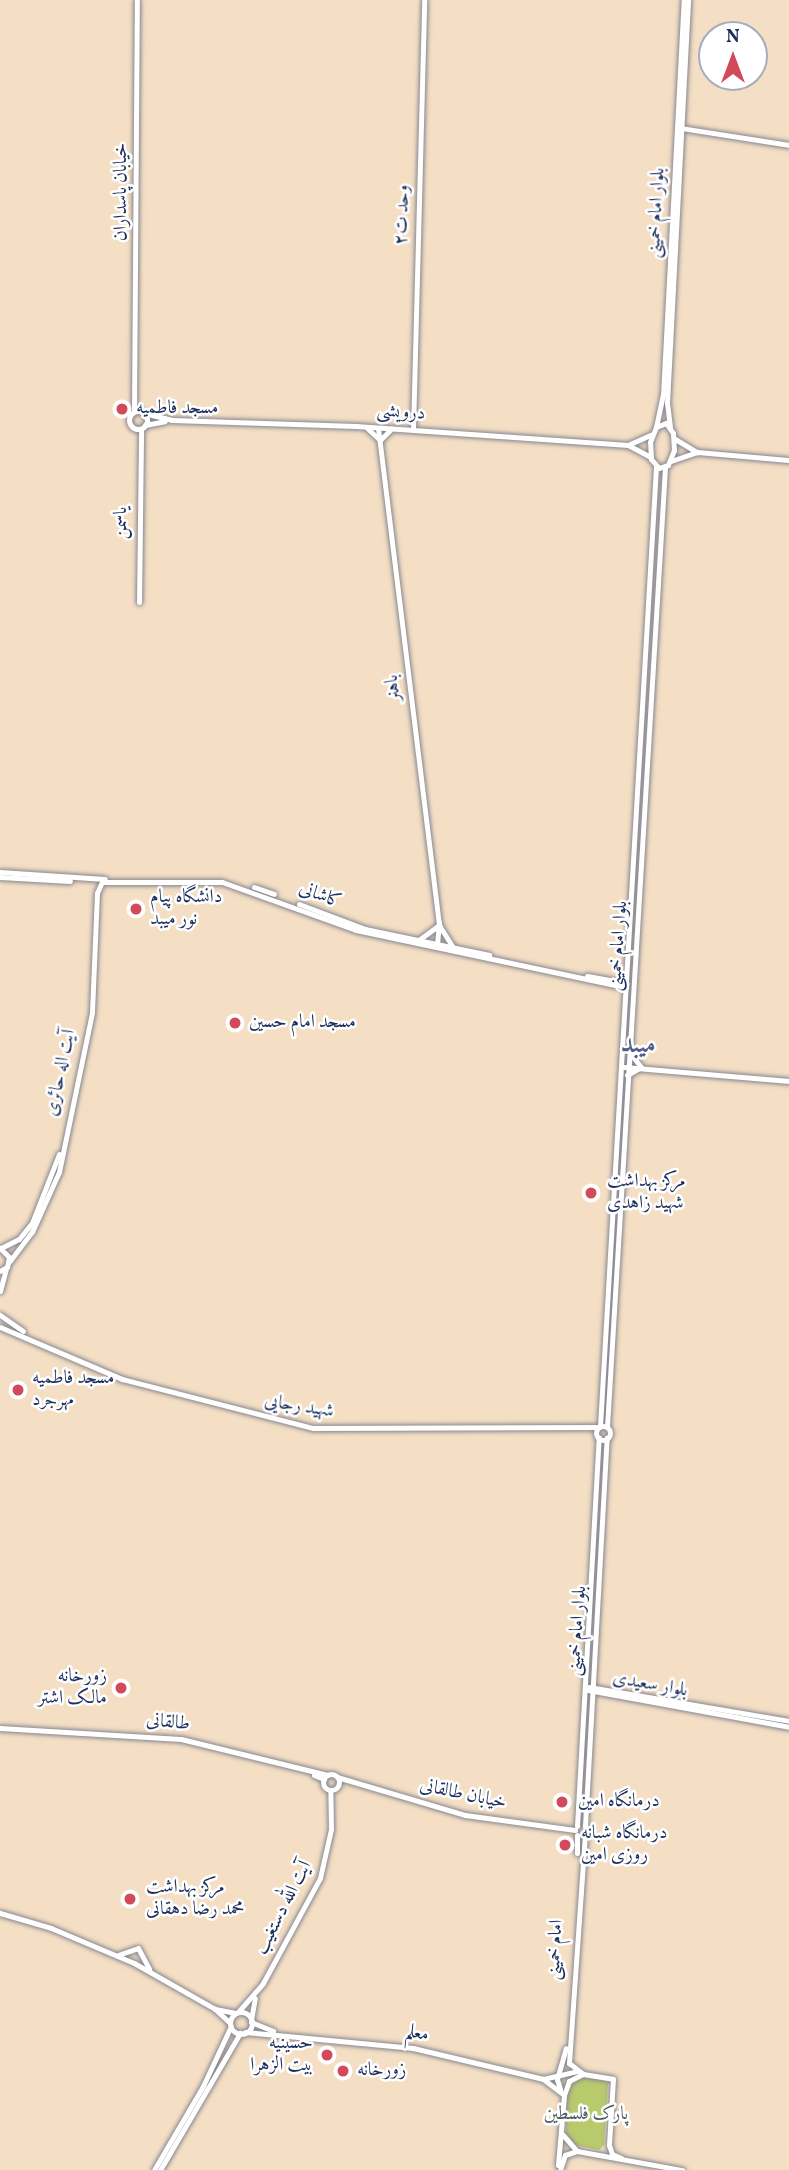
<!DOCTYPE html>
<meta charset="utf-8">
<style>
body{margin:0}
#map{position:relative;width:789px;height:2170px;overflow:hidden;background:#f4dfc4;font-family:Vollkorn,Amiri,serif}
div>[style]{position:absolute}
.green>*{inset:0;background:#b9ca6d}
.roads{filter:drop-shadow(0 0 2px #888791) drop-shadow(0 0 2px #888791)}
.secondary>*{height:5px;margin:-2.5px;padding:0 2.5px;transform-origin:2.5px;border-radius:2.5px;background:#fff}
.secondary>.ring{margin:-2.5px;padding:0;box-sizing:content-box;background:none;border:5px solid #fff;border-radius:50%}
.dots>*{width:19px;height:19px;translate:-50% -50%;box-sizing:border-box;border:4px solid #fff;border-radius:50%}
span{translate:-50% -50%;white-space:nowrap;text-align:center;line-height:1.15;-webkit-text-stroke:5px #fff;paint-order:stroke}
.street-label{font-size:19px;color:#1b2f5e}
.poi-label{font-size:19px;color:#1b2f5e}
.left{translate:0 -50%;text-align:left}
.right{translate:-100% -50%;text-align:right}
.park-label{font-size:19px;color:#4a5e62}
.district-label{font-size:26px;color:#535c8a;font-weight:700}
.north{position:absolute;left:698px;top:21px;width:70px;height:70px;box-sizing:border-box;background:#fff;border:2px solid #a4acbf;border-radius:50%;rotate:0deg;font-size:19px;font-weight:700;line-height:28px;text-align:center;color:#1b2f5e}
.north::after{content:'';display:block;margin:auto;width:24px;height:32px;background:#d1495b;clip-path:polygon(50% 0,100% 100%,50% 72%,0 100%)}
</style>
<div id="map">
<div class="green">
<i style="clip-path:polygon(577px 2076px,604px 2078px,608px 2083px,604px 2145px,599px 2150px,574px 2145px,566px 2136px,567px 2094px)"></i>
</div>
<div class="roads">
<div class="secondary">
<i style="left:681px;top:128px;width:109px;rotate:8.9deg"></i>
<i class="ring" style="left:129px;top:411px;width:13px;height:13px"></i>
<i style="left:134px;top:411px;width:411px;rotate:-89.6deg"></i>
<i style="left:144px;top:413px;width:29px;rotate:14deg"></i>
<i style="left:172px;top:420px;width:184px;rotate:1.9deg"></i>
<i style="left:356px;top:426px;width:273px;rotate:4deg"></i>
<i style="left:628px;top:445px;width:26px;rotate:28deg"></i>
<i style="left:666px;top:423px;width:12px;rotate:55deg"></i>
<i style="left:673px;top:433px;width:17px;rotate:87deg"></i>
<i style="left:674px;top:450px;width:16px;rotate:112deg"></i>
<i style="left:668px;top:465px;width:9px;rotate:162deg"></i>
<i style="left:659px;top:468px;width:12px;rotate:-132deg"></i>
<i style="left:651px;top:459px;width:17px;rotate:-93deg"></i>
<i style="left:650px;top:442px;width:16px;rotate:-68deg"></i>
<i style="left:656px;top:427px;width:11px;rotate:-22deg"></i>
<i style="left:145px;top:425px;width:20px;rotate:-11deg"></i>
<i style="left:656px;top:427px;width:33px;rotate:-78deg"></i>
<i style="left:663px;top:395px;width:396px;rotate:-87deg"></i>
<i style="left:670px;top:427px;width:24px;rotate:-97deg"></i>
<i style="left:667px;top:403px;width:404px;rotate:-87deg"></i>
<i style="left:367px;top:428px;width:18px;rotate:43deg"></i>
<i style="left:380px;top:440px;width:16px;rotate:-45deg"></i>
<i style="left:378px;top:428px;width:498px;rotate:83deg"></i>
<i style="left:439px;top:922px;width:22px;rotate:95deg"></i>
<i style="left:413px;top:430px;width:430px;rotate:-88.5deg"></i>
<i style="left:675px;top:439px;width:26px;rotate:31deg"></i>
<i style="left:630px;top:444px;width:24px;rotate:-24deg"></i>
<i style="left:671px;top:461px;width:28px;rotate:-19deg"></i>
<i style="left:697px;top:452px;width:92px;rotate:5deg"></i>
<i style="left:139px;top:602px;width:173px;rotate:-89.3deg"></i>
<i style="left:0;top:872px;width:105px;rotate:3.8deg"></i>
<i style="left:0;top:877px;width:70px;rotate:3.3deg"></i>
<i style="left:254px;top:887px;width:21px;rotate:19deg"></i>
<i style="left:299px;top:904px;width:71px;rotate:20.7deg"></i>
<i style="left:365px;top:929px;width:127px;rotate:11.8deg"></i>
<i style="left:420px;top:939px;width:24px;rotate:-36deg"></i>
<i style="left:439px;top:925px;width:25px;rotate:58deg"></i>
<i style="left:587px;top:976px;width:40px;rotate:10deg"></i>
<i style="left:624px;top:1067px;width:166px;rotate:4.8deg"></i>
<i style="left:627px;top:1075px;width:16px;rotate:-30deg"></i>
<i style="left:641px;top:1067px;width:18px;rotate:-128deg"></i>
<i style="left:0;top:1248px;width:13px;rotate:45deg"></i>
<i style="left:9px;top:1257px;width:10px;rotate:101deg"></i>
<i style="left:7px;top:1267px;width:8px;rotate:150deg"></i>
<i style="left:1px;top:1248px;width:20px;rotate:-27deg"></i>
<i style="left:19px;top:1239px;width:21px;rotate:-51deg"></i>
<i style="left:32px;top:1223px;width:74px;rotate:-68.6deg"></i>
<i style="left:9px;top:1262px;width:38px;rotate:-53deg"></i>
<i style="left:32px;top:1232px;width:66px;rotate:-65.8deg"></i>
<i style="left:59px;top:1172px;width:163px;rotate:-78.3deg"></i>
<i style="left:92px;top:1012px;width:119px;rotate:-87.6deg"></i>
<i style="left:97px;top:893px;width:12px;rotate:-66deg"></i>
<i style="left:102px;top:882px;width:120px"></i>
<i style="left:222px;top:882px;width:142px;rotate:19.7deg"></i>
<i style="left:356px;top:930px;width:274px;rotate:12deg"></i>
<i style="left:0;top:1291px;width:24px;rotate:-75deg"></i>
<i style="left:0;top:1315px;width:28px;rotate:35deg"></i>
<i style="left:0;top:1327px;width:133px;rotate:23.1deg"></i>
<i style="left:122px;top:1379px;width:197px;rotate:14.4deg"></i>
<i style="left:313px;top:1428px;width:286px;rotate:-0.2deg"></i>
<i style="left:600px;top:1426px;width:961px;rotate:-86.66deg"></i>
<i class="ring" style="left:596px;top:1426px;width:9px;height:9px"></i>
<i style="left:607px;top:1427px;width:962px;rotate:-86.54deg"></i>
<i style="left:589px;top:1687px;width:203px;rotate:9.6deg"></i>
<i style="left:588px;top:1690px;width:204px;rotate:10.4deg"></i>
<i style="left:0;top:1728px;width:181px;rotate:3.5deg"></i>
<i style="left:181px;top:1739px;width:151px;rotate:13.8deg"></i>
<i class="ring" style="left:323px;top:1774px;width:11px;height:11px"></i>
<i style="left:314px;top:1775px;width:11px;rotate:22deg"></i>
<i style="left:337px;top:1777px;width:134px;rotate:16.5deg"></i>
<i style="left:465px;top:1815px;width:111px;rotate:7.8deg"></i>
<i style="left:577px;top:1826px;width:389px;rotate:-86.8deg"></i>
<i style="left:585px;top:1826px;width:389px;rotate:-86.8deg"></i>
<i style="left:585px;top:1834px;width:230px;rotate:94deg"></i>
<i style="left:569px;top:2063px;width:18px;rotate:38deg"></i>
<i style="left:583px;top:2074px;width:30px;rotate:9deg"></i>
<i style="left:613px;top:2079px;width:66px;rotate:93.5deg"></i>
<i style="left:609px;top:2145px;width:9px;rotate:72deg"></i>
<i style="left:612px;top:2154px;width:10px;rotate:24deg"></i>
<i style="left:577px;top:1835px;width:18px;rotate:90deg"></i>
<i style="left:0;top:1913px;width:53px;rotate:16.4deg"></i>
<i style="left:51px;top:1928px;width:90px;rotate:22.9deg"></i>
<i style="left:134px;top:1963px;width:93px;rotate:29.6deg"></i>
<i style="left:118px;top:1955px;width:21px;rotate:-19deg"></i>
<i style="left:138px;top:1948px;width:24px;rotate:62deg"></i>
<i style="left:238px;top:2012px;width:38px;rotate:-49deg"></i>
<i style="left:263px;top:1983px;width:119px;rotate:-61.5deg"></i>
<i style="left:320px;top:1878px;width:50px;rotate:-77.3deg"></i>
<i style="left:331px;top:1829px;width:39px;rotate:-91deg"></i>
<i class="ring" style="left:230px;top:2012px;width:17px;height:17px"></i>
<i style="left:251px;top:2020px;width:22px;rotate:-80deg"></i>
<i style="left:251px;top:2022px;width:24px;rotate:22deg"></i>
<i style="left:230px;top:2023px;width:21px;rotate:-137deg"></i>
<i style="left:215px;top:2009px;width:21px;rotate:11deg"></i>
<i style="left:245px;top:2032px;width:169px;rotate:5.4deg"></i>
<i style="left:413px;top:2048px;width:134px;rotate:13.4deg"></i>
<i style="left:543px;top:2079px;width:26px;rotate:37deg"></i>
<i style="left:543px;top:2079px;width:35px;rotate:-13deg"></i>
<i style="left:560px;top:2089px;width:10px;rotate:-107deg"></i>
<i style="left:557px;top:2079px;width:32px;rotate:-74deg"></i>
<i style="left:563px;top:2135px;width:21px;rotate:49deg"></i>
<i style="left:558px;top:2165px;width:70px;rotate:-85.1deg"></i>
<i style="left:564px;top:2095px;width:15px;rotate:-70deg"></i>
<i style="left:569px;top:2081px;width:16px;rotate:-27deg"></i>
<i style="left:154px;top:2170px;width:97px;rotate:-59.7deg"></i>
<i style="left:203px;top:2086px;width:66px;rotate:-65deg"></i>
<i style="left:160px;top:2170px;width:159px;rotate:-59.7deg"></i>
<i style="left:560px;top:2170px;width:16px;rotate:-72deg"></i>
<i style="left:565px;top:2155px;width:13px;rotate:-18deg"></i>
<i style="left:577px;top:2151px;width:107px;rotate:10.3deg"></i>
</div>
</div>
<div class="dots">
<i style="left:122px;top:409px;background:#d1495b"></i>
<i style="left:136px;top:909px;background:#d1495b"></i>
<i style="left:235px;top:1023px;background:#d1495b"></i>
<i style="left:591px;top:1193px;background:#d1495b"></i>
<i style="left:18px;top:1390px;background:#d1495b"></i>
<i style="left:121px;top:1688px;background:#d1495b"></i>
<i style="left:562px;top:1802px;background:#d1495b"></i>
<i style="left:565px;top:1845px;background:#d1495b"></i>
<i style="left:130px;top:1899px;background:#d1495b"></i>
<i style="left:327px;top:2055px;background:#d1495b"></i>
<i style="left:343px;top:2071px;background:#d1495b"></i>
</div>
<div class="street-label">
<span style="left:122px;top:192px;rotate:-90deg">خیابان پاسداران</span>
<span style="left:657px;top:213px;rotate:-87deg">بلوار امام خمینی</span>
<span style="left:403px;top:215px;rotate:-88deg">وحد ت۲</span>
<span style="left:401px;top:413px;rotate:4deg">درویشی</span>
<span style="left:122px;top:523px;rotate:-90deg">یاسمن</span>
<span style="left:394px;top:688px;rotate:-97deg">باهنر</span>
<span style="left:320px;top:896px;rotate:21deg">کاشانی</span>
<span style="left:619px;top:946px;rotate:-86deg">بلوار امام خمینی</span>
<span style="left:61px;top:1073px;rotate:-78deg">آیت اله حائری</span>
<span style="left:299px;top:1407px;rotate:9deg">شهید رجایی</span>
<span style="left:578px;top:1631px;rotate:-86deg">بلوار امام خمینی</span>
<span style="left:650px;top:1685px;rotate:10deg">بلوار سعیدی</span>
<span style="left:168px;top:1723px;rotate:6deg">طالقانی</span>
<span style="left:463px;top:1795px;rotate:12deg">خیابان طالقانی</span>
<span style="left:284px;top:1908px;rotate:-63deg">آیت الله دستغیب</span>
<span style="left:556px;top:1950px;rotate:-87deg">امام خمینی</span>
<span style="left:417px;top:2034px;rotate:11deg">معلم</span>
</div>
<div class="poi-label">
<span class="left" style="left:136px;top:409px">مسجد فاطمیه</span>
<span class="left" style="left:150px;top:909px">دانشگاه پیام<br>نور میبد</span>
<span class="left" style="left:249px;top:1023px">مسجد امام حسین</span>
<span class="left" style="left:607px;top:1193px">مرکز بهداشت<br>شهید زاهدی</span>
<span class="left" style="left:32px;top:1390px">مسجد فاطمیه<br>مهرجرد</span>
<span class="right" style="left:107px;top:1688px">زورخانه<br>مالک اشتر</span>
<span class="left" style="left:578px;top:1802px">درمانگاه امین</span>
<span class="left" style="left:581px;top:1845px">درمانگاه شبانه<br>روزی امین</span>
<span class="left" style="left:146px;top:1899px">مرکز بهداشت<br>محمد رضا دهقانی</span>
<span class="right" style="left:313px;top:2055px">حسینیه<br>بیت الزهرا</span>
<span class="left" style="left:357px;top:2071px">زورخانه</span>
</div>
<div class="park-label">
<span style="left:586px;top:2115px">پارک فلسطین</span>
</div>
<div class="district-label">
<span style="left:638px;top:1046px">میبد</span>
</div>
<div class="north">N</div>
</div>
